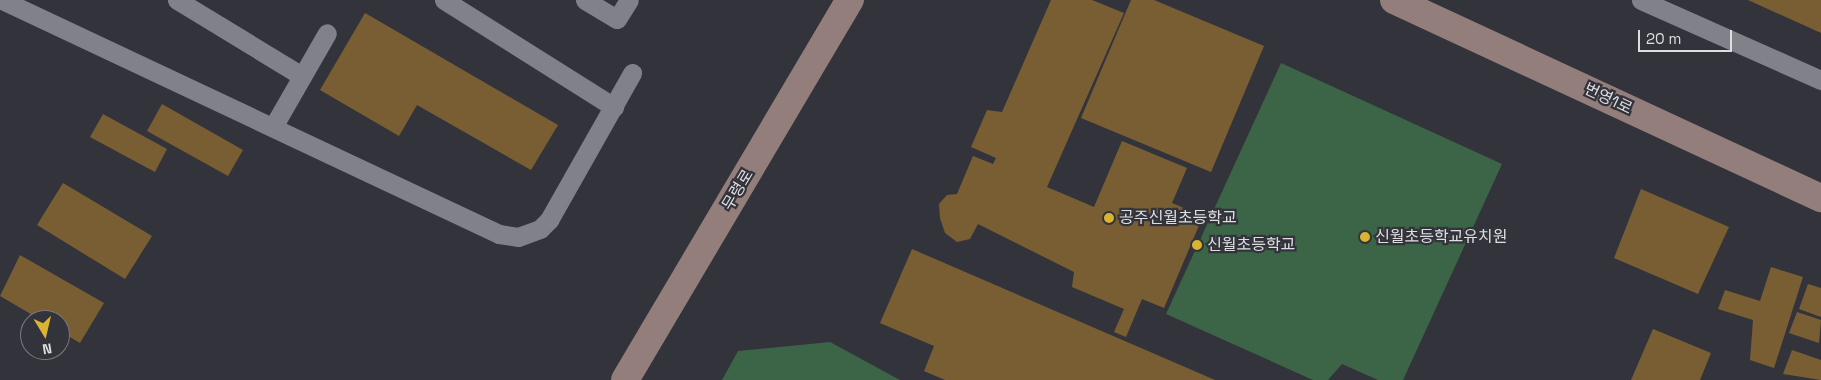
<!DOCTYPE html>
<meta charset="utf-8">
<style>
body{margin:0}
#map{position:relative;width:1821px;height:380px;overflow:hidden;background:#33343b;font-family:"Space Grotesk","Noto Sans KR",sans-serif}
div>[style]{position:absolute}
.green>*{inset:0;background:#3c6446}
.building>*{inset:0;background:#7a5e33}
.service>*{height:19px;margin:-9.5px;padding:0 9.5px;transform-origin:9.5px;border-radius:9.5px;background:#808189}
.secondary>*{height:28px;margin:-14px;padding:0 14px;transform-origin:14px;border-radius:14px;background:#947e7c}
.dots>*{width:14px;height:14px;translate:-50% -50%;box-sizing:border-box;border:2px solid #33343b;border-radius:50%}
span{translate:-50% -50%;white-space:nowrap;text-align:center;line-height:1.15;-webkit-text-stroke:4.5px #33343b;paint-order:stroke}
.street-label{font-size:16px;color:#dedee2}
.poi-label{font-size:16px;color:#dedee2}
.left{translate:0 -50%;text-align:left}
.north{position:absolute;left:20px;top:310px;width:50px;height:50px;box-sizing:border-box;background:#33343b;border:1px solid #77787e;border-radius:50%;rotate:171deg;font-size:14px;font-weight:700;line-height:20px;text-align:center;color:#dedee2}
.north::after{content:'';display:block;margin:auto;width:18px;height:22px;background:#dab333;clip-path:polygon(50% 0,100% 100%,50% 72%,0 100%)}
.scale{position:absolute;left:1638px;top:30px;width:94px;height:22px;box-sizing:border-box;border:2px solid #dedee2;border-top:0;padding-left:6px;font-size:15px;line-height:18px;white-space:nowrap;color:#dedee2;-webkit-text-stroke:4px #33343b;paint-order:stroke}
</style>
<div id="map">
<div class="green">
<i style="clip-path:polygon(1281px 63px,1502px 164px,1403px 380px,1378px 380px,1342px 364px,1328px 380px,1313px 380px,1166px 314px)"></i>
<i style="clip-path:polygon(830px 342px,900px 380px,722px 380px,738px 351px)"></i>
</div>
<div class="building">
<i style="clip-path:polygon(1051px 0,1092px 0,1124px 13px,1047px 187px,1094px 207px,1122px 141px,1187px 168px,1172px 203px,1203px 216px,1164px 308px,1142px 299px,1126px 337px,1114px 332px,1124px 309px,1072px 287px,1074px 272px,978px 224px,970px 239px,957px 242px,945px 233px,940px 218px,939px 204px,947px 195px,957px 194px,973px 156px,993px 164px,996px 158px,971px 147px,987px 110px,1002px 112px)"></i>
<i style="clip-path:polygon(1131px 0,1154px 0,1264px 46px,1211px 172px,1081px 118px)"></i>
<i style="clip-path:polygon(1748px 0,1821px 0,1821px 33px)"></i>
<i style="clip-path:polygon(365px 13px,558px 125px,531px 170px,417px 105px,399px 136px,320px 90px)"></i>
<i style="clip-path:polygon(162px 104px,243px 150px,228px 176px,147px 131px)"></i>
<i style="clip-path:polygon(103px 114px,167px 149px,155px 172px,90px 137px)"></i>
<i style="clip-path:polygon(63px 183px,152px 236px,125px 279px,37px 225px)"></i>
<i style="clip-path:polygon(1641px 189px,1729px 227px,1698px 294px,1614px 258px)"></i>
<i style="clip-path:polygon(912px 249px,1215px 380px,945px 380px,924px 371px,934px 346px,880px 323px)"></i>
<i style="clip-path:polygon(20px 255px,104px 303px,80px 343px,60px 331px,60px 320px,41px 320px,0 296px)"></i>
<i style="clip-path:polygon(1771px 267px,1803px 277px,1774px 368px,1750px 360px,1753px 320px,1718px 309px,1725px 290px,1760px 301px)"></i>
<i style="clip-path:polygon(1808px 284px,1821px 288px,1821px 317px,1799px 309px)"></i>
<i style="clip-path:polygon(1797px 312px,1821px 320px,1819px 343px,1789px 333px)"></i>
<i style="clip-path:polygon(1653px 329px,1711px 353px,1700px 380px,1631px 380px)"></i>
<i style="clip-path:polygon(1792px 350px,1821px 360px,1821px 380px,1783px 374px)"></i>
</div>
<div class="service">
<i style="left:2px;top:0;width:549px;rotate:25.21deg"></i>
<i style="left:499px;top:234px;width:19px;rotate:9deg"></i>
<i style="left:518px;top:237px;width:23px;rotate:-20deg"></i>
<i style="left:540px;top:229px;width:13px;rotate:-45deg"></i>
<i style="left:549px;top:220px;width:169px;rotate:-60.5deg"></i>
<i style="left:177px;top:0;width:146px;rotate:31.3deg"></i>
<i style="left:444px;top:0;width:201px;rotate:32.2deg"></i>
<i style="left:585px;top:0;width:37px;rotate:31deg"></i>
<i style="left:617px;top:19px;width:22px;rotate:-58deg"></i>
<i style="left:1641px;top:0;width:197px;rotate:24deg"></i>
<i style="left:273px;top:127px;width:108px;rotate:-60.1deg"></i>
</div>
<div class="secondary">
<i style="left:1394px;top:0;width:471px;rotate:24.9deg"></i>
<i style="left:625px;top:380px;width:442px;rotate:-59.4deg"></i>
</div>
<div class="dots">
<i style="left:1109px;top:218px;background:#dab333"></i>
<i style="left:1365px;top:237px;background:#dab333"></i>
<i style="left:1197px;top:245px;background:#dab333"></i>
</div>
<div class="street-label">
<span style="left:1608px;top:99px;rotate:25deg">번영1로</span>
<span style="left:738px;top:190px;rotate:-59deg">무령로</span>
</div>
<div class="poi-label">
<span class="left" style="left:1119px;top:218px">공주신월초등학교</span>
<span class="left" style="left:1375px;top:237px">신월초등학교유치원</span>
<span class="left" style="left:1207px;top:245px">신월초등학교</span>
</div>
<div class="north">N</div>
<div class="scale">20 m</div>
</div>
